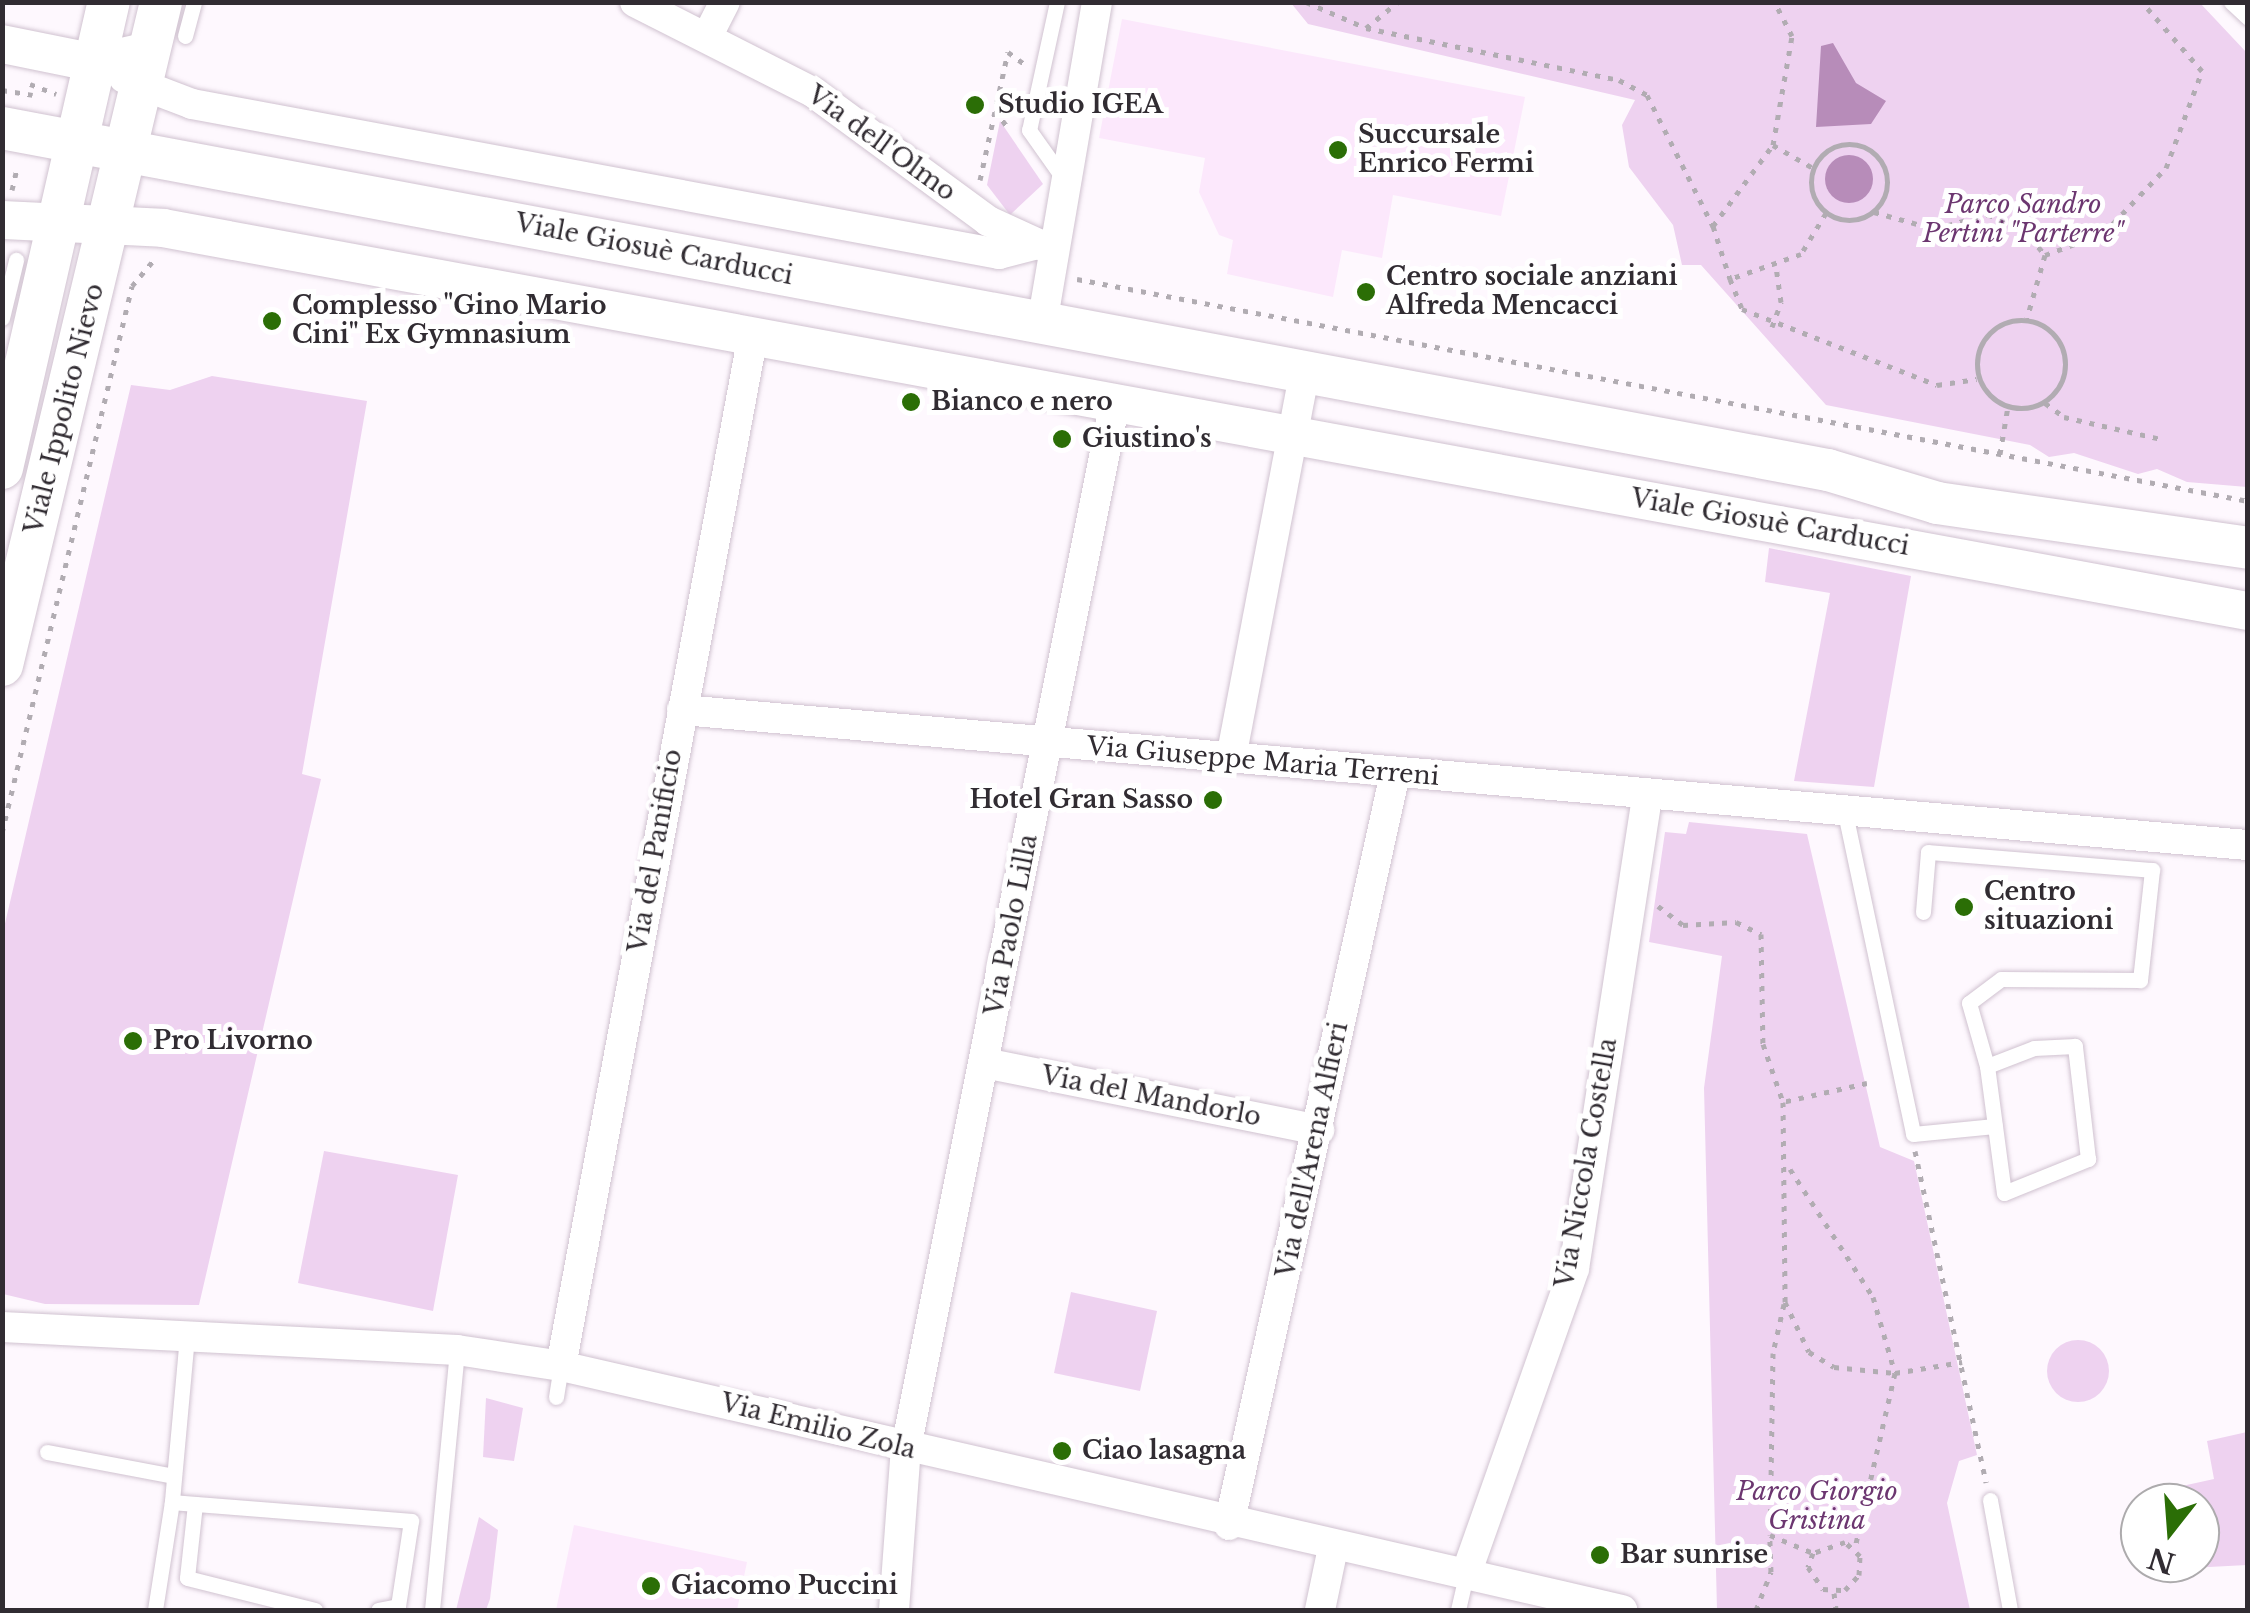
<!DOCTYPE html>
<meta charset="utf-8">
<style>
body{margin:0}
#map{position:relative;width:2250px;height:1613px;overflow:hidden;background:#fef8fe;font-family:"Libre Baskerville",serif}
div>[style]{position:absolute}
.built>*{inset:0;background:#fce8fc}
.green>*{inset:0;background:#eed2f0}
.round{border-radius:50%}
.water>*{inset:0;background:#b78cb9}
.path>*{height:5px;margin-top:-2.5px;transform-origin:0;background:repeating-linear-gradient(90deg,#b1acb2 0 5px,transparent 0 13px)}
.path>.ring{margin:-2.5px;padding:0;box-sizing:content-box;background:none;border:5px solid #b1acb2;border-radius:50%}
.roads{filter:drop-shadow(0 0 2px #d0c2d0) drop-shadow(0 0 2px #d0c2d0)}
.service>*{height:15px;margin:-7.5px;padding:0 7.5px;transform-origin:7.5px;border-radius:7.5px;background:#fff}
.minor>*{height:30px;margin:-15px;padding:0 15px;transform-origin:15px;border-radius:15px;background:#fff}
.tertiary>*{height:38px;margin:-19px;padding:0 19px;transform-origin:19px;border-radius:19px;background:#fff}
.secondary>*{height:42px;margin:-21px;padding:0 21px;transform-origin:21px;border-radius:21px;background:#fff}
.dots>*{width:28px;height:28px;translate:-50% -50%;box-sizing:border-box;border:5px solid #fff;border-radius:50%}
span{translate:-50% -50%;white-space:nowrap;text-align:center;line-height:1.15;-webkit-text-stroke:10px #fff;paint-order:stroke}
.poi-label{font-size:25px;color:#312c32;font-weight:700}
.left{translate:0 -50%;text-align:left}
.right{translate:-100% -50%;text-align:right}
.street-label{font-size:25px;color:#312c32}
.park-label{font-size:25px;color:#6c3670;font-style:italic}
.frame{position:absolute;inset:0;border:5px solid #312c32;pointer-events:none}
.north{position:absolute;left:2120px;top:1483px;width:100px;height:100px;box-sizing:border-box;background:#fff;border:2px solid #adabad;border-radius:50%;rotate:197deg;font-size:28px;font-weight:700;line-height:40px;text-align:center;color:#312c32}
.north::after{content:'';display:block;margin:auto;width:35px;height:45px;background:#2b6e06;clip-path:polygon(50% 0,100% 100%,50% 72%,0 100%)}
</style>
<div id="map">
<div class="built">
<i style="clip-path:polygon(1122px 19px,1525px 97px,1501px 216px,1393px 195px,1382px 258px,1342px 250px,1333px 297px,1227px 274px,1233px 240px,1219px 235px,1199px 192px,1205px 158px,1099px 138px)"></i>
<i style="clip-path:polygon(574px 1525px,747px 1562px,737px 1610px,556px 1610px)"></i>
</div>
<div class="green">
<i style="clip-path:polygon(1291px 3px,2200px 3px,2247px 53px,2247px 487px,2187px 482px,2157px 469px,2138px 474px,2074px 453px,2049px 457px,2030px 445px,1826px 405px,1701px 265px,1682px 265px,1673px 225px,1629px 167px,1622px 125px,1635px 100px,1308px 24px)"></i>
<i style="clip-path:polygon(1000px 121px,1043px 184px,1010px 215px,987px 185px)"></i>
<i style="clip-path:polygon(212px 376px,367px 401px,302px 774px,321px 779px,199px 1305px,45px 1304px,3px 1294px,3px 932px,131px 385px,170px 390px)"></i>
<i style="clip-path:polygon(1769px 548px,1911px 576px,1874px 787px,1794px 781px,1830px 593px,1765px 582px)"></i>
<i style="clip-path:polygon(1689px 822px,1807px 834px,1880px 1147px,1914px 1161px,1977px 1455px,1959px 1461px,1947px 1503px,1970px 1610px,1717px 1610px,1704px 1088px,1722px 956px,1649px 942px,1665px 832px,1686px 834px)"></i>
<i style="clip-path:polygon(324px 1151px,458px 1175px,433px 1311px,298px 1283px)"></i>
<i style="clip-path:polygon(1071px 1292px,1157px 1311px,1140px 1391px,1054px 1373px)"></i>
<i class="round" style="left:2047px;top:1340px;width:62px;height:62px"></i>
<i style="clip-path:polygon(486px 1398px,523px 1408px,514px 1461px,483px 1457px)"></i>
<i style="clip-path:polygon(2247px 1432px,2247px 1565px,2190px 1568px,2200px 1563px,2200px 1503px,2176px 1503px,2173px 1488px,2214px 1479px,2207px 1441px)"></i>
<i style="clip-path:polygon(479px 1517px,498px 1530px,490px 1599px,486px 1610px,456px 1610px)"></i>
</div>
<div class="water">
<i style="clip-path:polygon(1833px 43px,1856px 83px,1886px 101px,1871px 124px,1816px 127px,1821px 46px)"></i>
<i class="round" style="left:1825px;top:155px;width:48px;height:48px"></i>
</div>
<div class="path">
<i style="left:1306px;top:2px;width:65px;rotate:23.4deg"></i>
<i style="left:1366px;top:28px;width:258px;rotate:11.6deg"></i>
<i style="left:1619px;top:80px;width:32px;rotate:28deg"></i>
<i style="left:1647px;top:95px;width:147px;rotate:63.3deg"></i>
<i style="left:1713px;top:226px;width:101px;rotate:-53.5deg"></i>
<i style="left:1773px;top:145px;width:46px;rotate:29.9deg"></i>
<i style="left:1366px;top:28px;width:41px;rotate:-39.1deg"></i>
<i style="left:30px;top:84px;width:28px;rotate:21deg"></i>
<i style="left:2px;top:90px;width:31px;rotate:9deg"></i>
<i style="left:995px;top:110px;width:22px;rotate:54deg"></i>
<i class="ring" style="left:1811px;top:144px;width:71px;height:71px"></i>
<i style="left:1773px;top:145px;width:111px;rotate:-80.1deg"></i>
<i style="left:1792px;top:36px;width:38px;rotate:-117deg"></i>
<i style="left:980px;top:180px;width:131px;rotate:-77.7deg"></i>
<i style="left:1008px;top:52px;width:19px;rotate:36deg"></i>
<i style="left:12px;top:190px;width:23px;rotate:-77deg"></i>
<i style="left:1874px;top:212px;width:63px;rotate:15.6deg"></i>
<i style="left:1935px;top:229px;width:55px;rotate:-15.8deg"></i>
<i style="left:1988px;top:214px;width:48px;rotate:28.7deg"></i>
<i style="left:2030px;top:237px;width:23px;rotate:50deg"></i>
<i style="left:2045px;top:255px;width:66px;rotate:105.9deg"></i>
<i style="left:1826px;top:213px;width:48px;rotate:121.4deg"></i>
<i style="left:1801px;top:254px;width:75px;rotate:160.6deg"></i>
<i style="left:1730px;top:279px;width:32px;rotate:68deg"></i>
<i style="left:1742px;top:309px;width:209px;rotate:21.3deg"></i>
<i style="left:1937px;top:385px;width:40px;rotate:-8.5deg"></i>
<i style="left:1713px;top:226px;width:56px;rotate:72.2deg"></i>
<i style="left:2045px;top:255px;width:63px;rotate:-20.4deg"></i>
<i style="left:2104px;top:233px;width:90px;rotate:-46.4deg"></i>
<i style="left:2166px;top:168px;width:103px;rotate:-69.6deg"></i>
<i style="left:2202px;top:71px;width:91px;rotate:-131deg"></i>
<i style="left:1077px;top:279px;width:1192px;rotate:10.73deg"></i>
<i class="ring" style="left:1977px;top:320px;width:83px;height:83px"></i>
<i style="left:1772px;top:327px;width:27px;rotate:-70deg"></i>
<i style="left:1781px;top:302px;width:35px;rotate:-98deg"></i>
<i style="left:2045px;top:403px;width:24px;rotate:36deg"></i>
<i style="left:2064px;top:417px;width:99px;rotate:12.8deg"></i>
<i style="left:2000px;top:454px;width:49px;rotate:-80.5deg"></i>
<i style="left:2px;top:833px;width:562px;rotate:-76.63deg"></i>
<i style="left:132px;top:286px;width:34px;rotate:-50deg"></i>
<i style="left:1658px;top:906px;width:31px;rotate:37deg"></i>
<i style="left:1683px;top:925px;width:53px;rotate:-3.2deg"></i>
<i style="left:1736px;top:922px;width:28px;rotate:26deg"></i>
<i style="left:1761px;top:934px;width:110px;rotate:89deg"></i>
<i style="left:1763px;top:1044px;width:61px;rotate:71deg"></i>
<i style="left:1867px;top:1083px;width:86px;rotate:167.3deg"></i>
<i style="left:1783px;top:1102px;width:200px;rotate:89.4deg"></i>
<i style="left:1785px;top:1302px;width:55px;rotate:64.4deg"></i>
<i style="left:1809px;top:1352px;width:29px;rotate:31deg"></i>
<i style="left:1834px;top:1367px;width:61px;rotate:5.6deg"></i>
<i style="left:1895px;top:1373px;width:68px;rotate:-9.3deg"></i>
<i style="left:1915px;top:1151px;width:339px;rotate:77.9deg"></i>
<i style="left:1790px;top:1169px;width:153px;rotate:57deg"></i>
<i style="left:1873px;top:1297px;width:79px;rotate:73.9deg"></i>
<i style="left:1895px;top:1373px;width:179px;rotate:102.9deg"></i>
<i style="left:1784px;top:1304px;width:50px;rotate:102.7deg"></i>
<i style="left:1773px;top:1353px;width:182px;rotate:90.9deg"></i>
<i style="left:1770px;top:1535px;width:47px;rotate:22.7deg"></i>
<i style="left:1813px;top:1553px;width:15px;rotate:110deg"></i>
<i style="left:1808px;top:1567px;width:27px;rotate:56deg"></i>
<i style="left:1823px;top:1589px;width:22px;rotate:3deg"></i>
<i style="left:1845px;top:1590px;width:21px;rotate:-47deg"></i>
<i style="left:1859px;top:1575px;width:19px;rotate:-87deg"></i>
<i style="left:1860px;top:1556px;width:21px;rotate:-137deg"></i>
<i style="left:1845px;top:1542px;width:34px;rotate:161deg"></i>
<i style="left:1834px;top:1593px;width:17px;rotate:83deg"></i>
<i style="left:1756px;top:1610px;width:41px;rotate:-68.5deg"></i>
<i style="left:1771px;top:1572px;width:37px;rotate:-92deg"></i>
</div>
<div class="roads">
<div class="service">
<i style="left:1057px;top:2px;width:131px;rotate:102.3deg"></i>
<i style="left:1029px;top:130px;width:59px;rotate:54.7deg"></i>
<i style="left:2231px;top:2px;width:23px;rotate:43deg"></i>
<i style="left:185px;top:36px;width:35px;rotate:-75deg"></i>
<i style="left:2px;top:318px;width:60px;rotate:-76.4deg"></i>
<i style="left:1845px;top:813px;width:328px;rotate:78deg"></i>
<i style="left:1913px;top:1134px;width:82px;rotate:-5.6deg"></i>
<i style="left:1923px;top:912px;width:60px;rotate:-85.2deg"></i>
<i style="left:1928px;top:852px;width:225px;rotate:4.6deg"></i>
<i style="left:2152px;top:870px;width:111px;rotate:96.2deg"></i>
<i style="left:2140px;top:980px;width:139px;rotate:-179.6deg"></i>
<i style="left:2001px;top:979px;width:40px;rotate:143deg"></i>
<i style="left:1969px;top:1003px;width:66px;rotate:74.1deg"></i>
<i style="left:1987px;top:1066px;width:128px;rotate:82.4deg"></i>
<i style="left:2004px;top:1193px;width:91px;rotate:-22deg"></i>
<i style="left:2088px;top:1159px;width:114px;rotate:-96.6deg"></i>
<i style="left:2075px;top:1046px;width:41px;rotate:177.2deg"></i>
<i style="left:2034px;top:1048px;width:50px;rotate:159deg"></i>
<i style="left:187px;top:1336px;width:167px;rotate:95.2deg"></i>
<i style="left:172px;top:1502px;width:240px;rotate:4.5deg"></i>
<i style="left:411px;top:1521px;width:86px;rotate:98.7deg"></i>
<i style="left:398px;top:1606px;width:20px;rotate:169deg"></i>
<i style="left:556px;top:1397px;width:31px;rotate:-81deg"></i>
<i style="left:47px;top:1452px;width:129px;rotate:10.7deg"></i>
<i style="left:1990px;top:1500px;width:112px;rotate:79.7deg"></i>
<i style="left:195px;top:1504px;width:74px;rotate:96.2deg"></i>
<i style="left:187px;top:1578px;width:132px;rotate:14deg"></i>
<i style="left:155px;top:1610px;width:109px;rotate:-81.1deg"></i>
<i style="left:432px;top:1610px;width:261px;rotate:-84.5deg"></i>
<i style="left:1458px;top:1610px;width:37px;rotate:-77deg"></i>
</div>
<div class="minor">
<i style="left:635px;top:2px;width:201px;rotate:26.9deg"></i>
<i style="left:814px;top:93px;width:216px;rotate:36.3deg"></i>
<i style="left:988px;top:221px;width:60px;rotate:24.4deg"></i>
<i style="left:707px;top:37px;width:39px;rotate:-63deg"></i>
<i style="left:124px;top:78px;width:73px;rotate:20.9deg"></i>
<i style="left:192px;top:104px;width:821px;rotate:10.53deg"></i>
<i style="left:999px;top:254px;width:40px;rotate:-14.4deg"></i>
<i style="left:1042px;top:324px;width:327px;rotate:-80.3deg"></i>
<i style="left:682px;top:710px;width:1572px;rotate:4.93deg"></i>
<i style="left:1231px;top:758px;width:394px;rotate:-79.2deg"></i>
<i style="left:984px;top:1063px;width:342px;rotate:11.3deg"></i>
<i style="left:2px;top:1327px;width:456px;rotate:2.9deg"></i>
<i style="left:457px;top:1350px;width:105px;rotate:8.7deg"></i>
<i style="left:561px;top:1366px;width:1089px;rotate:12.95deg"></i>
<i style="left:561px;top:1366px;width:1049px;rotate:-79.45deg"></i>
<i style="left:1229px;top:1525px;width:769px;rotate:-77.54deg"></i>
<i style="left:1466px;top:1574px;width:324px;rotate:-70.5deg"></i>
<i style="left:1574px;top:1269px;width:478px;rotate:-81.2deg"></i>
<i style="left:894px;top:1610px;width:162px;rotate:-85.8deg"></i>
<i style="left:906px;top:1448px;width:1067px;rotate:-78.7deg"></i>
<i style="left:1320px;top:1610px;width:63px;rotate:-78.2deg"></i>
</div>
<div class="tertiary">
<i style="left:2px;top:44px;width:95px;rotate:11.5deg"></i>
<i style="left:95px;top:63px;width:55px;rotate:-12.5deg"></i>
<i style="left:2px;top:220px;width:161px;rotate:2.8deg"></i>
<i style="left:163px;top:228px;width:2120px;rotate:10.41deg"></i>
</div>
<div class="secondary">
<i style="left:2px;top:128px;width:1858px;rotate:10.61deg"></i>
<i style="left:1828px;top:470px;width:114px;rotate:16.8deg"></i>
<i style="left:1937px;top:503px;width:314px;rotate:8.2deg"></i>
<i style="left:2px;top:468px;width:478px;rotate:-77.1deg"></i>
<i style="left:2px;top:665px;width:682px;rotate:-76.51deg"></i>
</div>
</div>
<div class="dots">
<i style="left:975px;top:105px;background:#2b6e06"></i>
<i style="left:1338px;top:150px;background:#2b6e06"></i>
<i style="left:1366px;top:292px;background:#2b6e06"></i>
<i style="left:272px;top:321px;background:#2b6e06"></i>
<i style="left:911px;top:402px;background:#2b6e06"></i>
<i style="left:1062px;top:439px;background:#2b6e06"></i>
<i style="left:1213px;top:800px;background:#2b6e06"></i>
<i style="left:1964px;top:907px;background:#2b6e06"></i>
<i style="left:133px;top:1041px;background:#2b6e06"></i>
<i style="left:1062px;top:1451px;background:#2b6e06"></i>
<i style="left:1600px;top:1555px;background:#2b6e06"></i>
<i style="left:651px;top:1586px;background:#2b6e06"></i>
</div>
<div class="poi-label">
<span class="left" style="left:998px;top:105px">Studio IGEA</span>
<span class="left" style="left:1358px;top:150px">Succursale<br>Enrico Fermi</span>
<span class="left" style="left:1386px;top:292px">Centro sociale anziani<br>Alfreda Mencacci</span>
<span class="left" style="left:292px;top:321px">Complesso "Gino Mario<br>Cini" Ex Gymnasium</span>
<span class="left" style="left:931px;top:402px">Bianco e nero</span>
<span class="left" style="left:1082px;top:439px">Giustino's</span>
<span class="right" style="left:1193px;top:800px">Hotel Gran Sasso</span>
<span class="left" style="left:1984px;top:907px">Centro<br>situazioni</span>
<span class="left" style="left:153px;top:1041px">Pro Livorno</span>
<span class="left" style="left:1082px;top:1451px">Ciao lasagna</span>
<span class="left" style="left:1620px;top:1555px">Bar sunrise</span>
<span class="left" style="left:671px;top:1586px">Giacomo Puccini</span>
</div>
<div class="street-label">
<span style="left:881px;top:144px;rotate:36deg">Via dell'Olmo</span>
<span style="left:654px;top:250px;rotate:11deg">Viale Giosuè Carducci</span>
<span style="left:65px;top:409px;rotate:-76deg">Viale Ippolito Nievo</span>
<span style="left:1770px;top:523px;rotate:10deg">Viale Giosuè Carducci</span>
<span style="left:1263px;top:762px;rotate:5deg">Via Giuseppe Maria Terreni</span>
<span style="left:656px;top:851px;rotate:-80deg">Via del Panificio</span>
<span style="left:1012px;top:925px;rotate:-79deg">Via Paolo Lilla</span>
<span style="left:1151px;top:1097px;rotate:11deg">Via del Mandorlo</span>
<span style="left:1313px;top:1150px;rotate:-78deg">Via dell'Arena Alfieri</span>
<span style="left:1587px;top:1163px;rotate:-80deg">Via Niccola Costella</span>
<span style="left:818px;top:1427px;rotate:14deg">Via Emilio Zola</span>
</div>
<div class="park-label">
<span style="left:2023px;top:220px">Parco Sandro<br>Pertini "Parterre"</span>
<span style="left:1817px;top:1507px">Parco Giorgio<br>Gristina</span>
</div>
<div class="frame"></div>
<div class="north">N</div>
</div>
